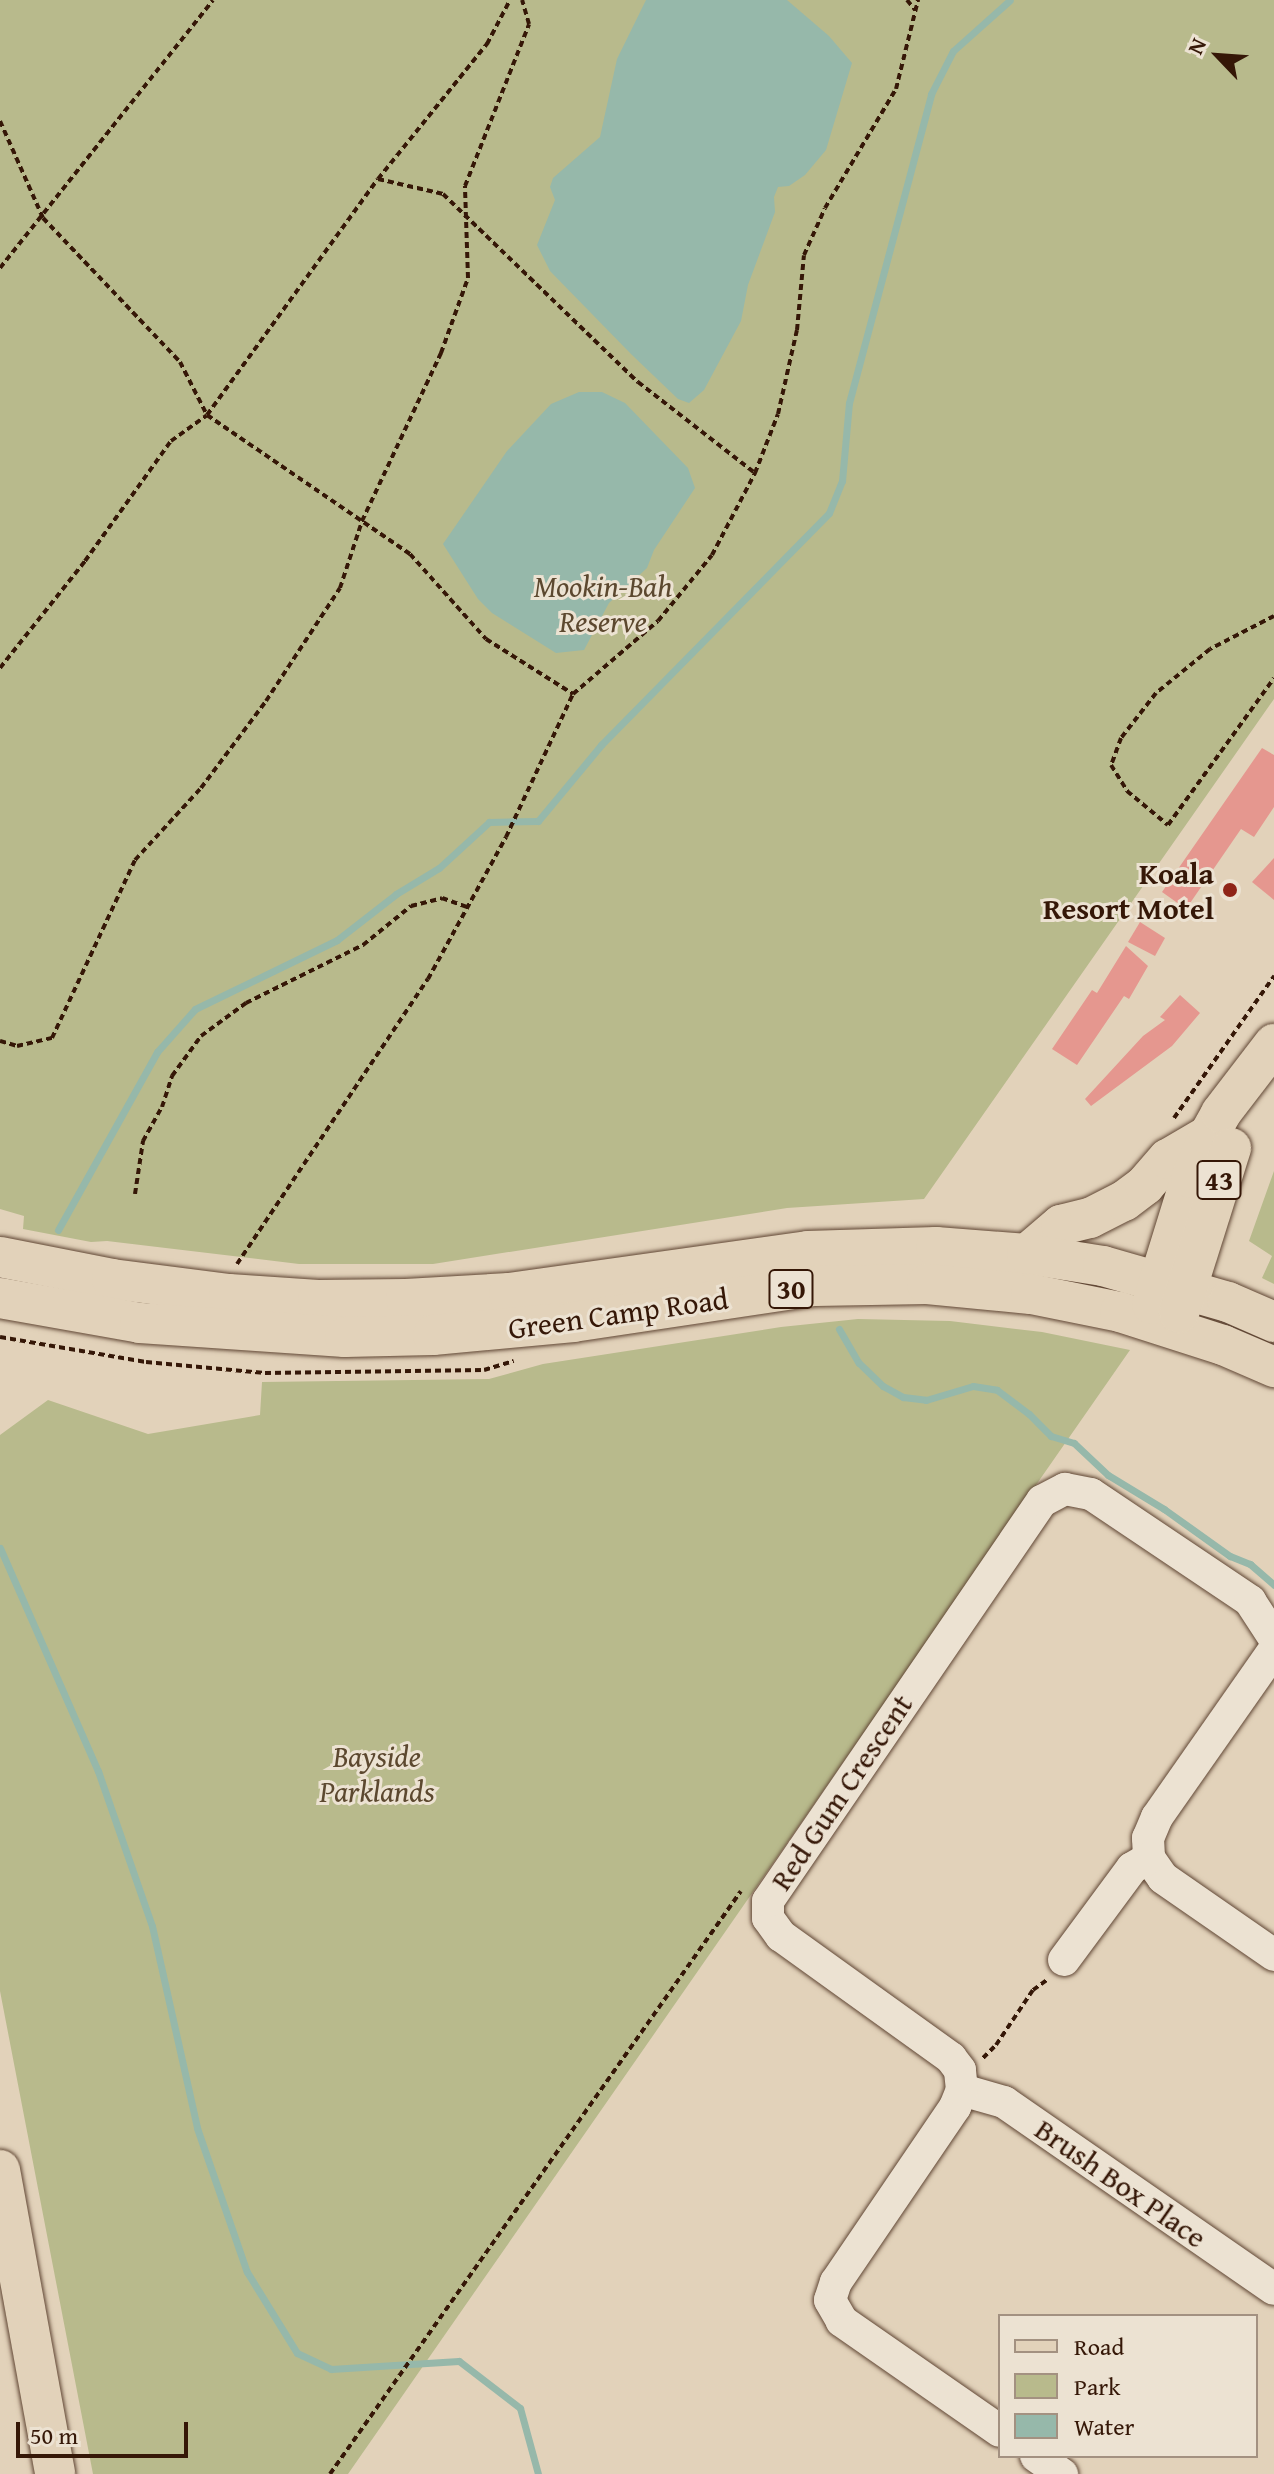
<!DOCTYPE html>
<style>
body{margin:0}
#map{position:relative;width:1274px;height:2474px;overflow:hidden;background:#e2d2ba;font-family:"Gentium Book Plus",serif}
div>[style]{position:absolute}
.green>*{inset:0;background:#b8ba8c}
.water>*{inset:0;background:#96b8aa}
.stream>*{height:7px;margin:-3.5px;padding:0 3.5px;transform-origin:3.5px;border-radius:3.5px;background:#96b8aa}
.building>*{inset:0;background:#e5978f}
.path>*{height:4px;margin-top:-2px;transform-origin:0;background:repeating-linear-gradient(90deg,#351707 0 6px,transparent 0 10px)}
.roads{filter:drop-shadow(0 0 2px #604634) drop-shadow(0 0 2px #604634)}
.minor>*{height:32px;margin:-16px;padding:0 16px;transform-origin:16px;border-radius:16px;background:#ece2d2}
.major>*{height:40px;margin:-20px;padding:0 20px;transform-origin:20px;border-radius:20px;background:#e2d2ba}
.dots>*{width:22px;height:22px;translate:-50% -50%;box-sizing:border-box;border:4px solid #ece2d2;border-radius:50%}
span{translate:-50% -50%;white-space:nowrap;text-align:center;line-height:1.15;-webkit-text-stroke:6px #ece2d2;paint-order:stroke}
.shield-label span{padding:2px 6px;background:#ece2d2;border:2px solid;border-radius:6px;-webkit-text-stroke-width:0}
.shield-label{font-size:28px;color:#351707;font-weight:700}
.park-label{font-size:30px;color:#5c482f;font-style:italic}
.poi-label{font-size:30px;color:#351707;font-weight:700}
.right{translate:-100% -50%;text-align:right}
.street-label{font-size:30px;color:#351707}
.legend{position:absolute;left:998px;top:2314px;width:260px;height:144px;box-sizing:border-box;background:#ece2d2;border:2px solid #a39181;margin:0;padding:10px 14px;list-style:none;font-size:24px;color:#351707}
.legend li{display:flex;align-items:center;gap:16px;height:40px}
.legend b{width:40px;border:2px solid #a39181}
.north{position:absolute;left:1178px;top:16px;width:80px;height:80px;-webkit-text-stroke:6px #ece2d2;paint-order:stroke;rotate:295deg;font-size:22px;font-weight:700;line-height:32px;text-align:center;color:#351707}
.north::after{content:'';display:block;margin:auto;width:28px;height:36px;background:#351707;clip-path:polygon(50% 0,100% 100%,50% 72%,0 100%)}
.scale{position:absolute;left:16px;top:2422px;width:172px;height:36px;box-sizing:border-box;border:4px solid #351707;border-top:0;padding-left:10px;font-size:24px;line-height:28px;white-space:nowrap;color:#351707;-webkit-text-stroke:6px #ece2d2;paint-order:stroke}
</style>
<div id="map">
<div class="green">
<i style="clip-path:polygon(0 0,1274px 0,1274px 699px,924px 1199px,787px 1208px,433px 1264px,299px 1264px,107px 1241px,91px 1242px,23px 1229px,24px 1216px,0 1209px)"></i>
<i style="clip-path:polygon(1274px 1171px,1274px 1284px,1262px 1278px,1272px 1256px,1249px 1241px)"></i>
<i style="clip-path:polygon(858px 1319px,950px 1321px,1042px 1332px,1130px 1350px,348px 2474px,93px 2474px,0 1991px,0 1435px,48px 1400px,148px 1434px,260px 1415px,262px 1382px,489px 1379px,543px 1364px,781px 1327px)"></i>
</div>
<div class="water">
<i style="clip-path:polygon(646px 0,787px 0,829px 36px,852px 63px,826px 150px,805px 175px,789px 186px,778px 187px,774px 197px,775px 212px,748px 285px,741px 321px,704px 390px,689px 403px,678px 399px,631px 354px,550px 271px,537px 245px,555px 200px,550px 187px,553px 178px,600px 137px,617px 59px)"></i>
<i style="clip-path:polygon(579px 392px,602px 392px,625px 403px,688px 468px,695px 488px,654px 550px,647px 568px,609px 603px,584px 650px,556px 653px,492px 613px,478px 599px,443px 544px,507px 451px,551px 404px)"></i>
</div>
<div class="stream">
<i style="left:58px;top:1230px;width:204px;rotate:-60.9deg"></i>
<i style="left:157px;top:1052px;width:57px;rotate:-48.5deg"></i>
<i style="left:195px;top:1009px;width:158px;rotate:-25.9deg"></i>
<i style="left:337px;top:940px;width:75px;rotate:-37.9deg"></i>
<i style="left:396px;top:894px;width:50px;rotate:-31.2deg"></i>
<i style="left:439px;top:868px;width:68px;rotate:-42.6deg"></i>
<i style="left:489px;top:822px;width:49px;rotate:-1.2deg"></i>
<i style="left:538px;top:821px;width:99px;rotate:-50.3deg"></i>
<i style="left:601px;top:745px;width:325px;rotate:-45.5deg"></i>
<i style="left:829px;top:513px;width:35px;rotate:-68deg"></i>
<i style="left:842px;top:481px;width:78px;rotate:-84.9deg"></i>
<i style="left:849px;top:403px;width:320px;rotate:-75.1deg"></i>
<i style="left:931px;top:94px;width:48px;rotate:-62.9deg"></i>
<i style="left:953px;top:51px;width:76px;rotate:-41.8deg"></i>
<i style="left:839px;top:1329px;width:39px;rotate:60deg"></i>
<i style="left:859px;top:1363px;width:33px;rotate:44deg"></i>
<i style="left:883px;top:1386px;width:23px;rotate:29deg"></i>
<i style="left:903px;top:1397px;width:23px;rotate:7deg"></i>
<i style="left:926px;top:1400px;width:49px;rotate:-16.6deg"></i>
<i style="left:973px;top:1386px;width:24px;rotate:9deg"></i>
<i style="left:997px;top:1390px;width:40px;rotate:37deg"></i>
<i style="left:1029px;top:1414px;width:31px;rotate:45deg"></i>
<i style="left:1051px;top:1436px;width:24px;rotate:17deg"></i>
<i style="left:1074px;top:1443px;width:47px;rotate:43.3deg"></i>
<i style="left:1108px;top:1475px;width:66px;rotate:31.3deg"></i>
<i style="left:1164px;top:1509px;width:81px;rotate:35.5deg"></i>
<i style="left:1230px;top:1556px;width:22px;rotate:22deg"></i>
<i style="left:1250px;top:1564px;width:32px;rotate:41deg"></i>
<i style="left:0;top:1548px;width:244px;rotate:66.3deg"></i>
<i style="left:98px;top:1771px;width:164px;rotate:70.8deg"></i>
<i style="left:152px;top:1926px;width:207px;rotate:77.4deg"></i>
<i style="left:197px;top:2128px;width:152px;rotate:70.9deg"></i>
<i style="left:247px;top:2272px;width:95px;rotate:58.3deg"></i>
<i style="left:297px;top:2353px;width:38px;rotate:25deg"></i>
<i style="left:331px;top:2369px;width:128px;rotate:-3.6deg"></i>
<i style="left:459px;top:2361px;width:77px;rotate:37.6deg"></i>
<i style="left:520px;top:2408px;width:68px;rotate:74.7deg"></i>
</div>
<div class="building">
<i style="clip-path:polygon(1262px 748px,1274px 755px,1274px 807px,1254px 837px,1241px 829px,1186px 909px,1162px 892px)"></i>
<i style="clip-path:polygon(1274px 858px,1274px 900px,1252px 882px)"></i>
<i style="clip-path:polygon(1140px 922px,1165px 938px,1155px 956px,1128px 942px)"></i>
<i style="clip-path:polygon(1126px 946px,1148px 966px,1129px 999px,1124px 996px,1077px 1065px,1052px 1049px,1092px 990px,1097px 993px)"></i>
<i style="clip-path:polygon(1180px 995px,1200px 1013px,1172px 1046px,1091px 1106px,1085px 1099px,1143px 1036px,1165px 1020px,1160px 1017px)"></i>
</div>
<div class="path">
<i style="left:907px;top:0;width:13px;rotate:51deg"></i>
<i style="left:0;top:121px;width:106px;rotate:66.1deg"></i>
<i style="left:43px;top:218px;width:199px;rotate:46.4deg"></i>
<i style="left:180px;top:362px;width:59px;rotate:63deg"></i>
<i style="left:207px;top:415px;width:246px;rotate:34.4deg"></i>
<i style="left:410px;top:554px;width:114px;rotate:48.2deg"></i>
<i style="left:486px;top:639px;width:103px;rotate:32.3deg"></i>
<i style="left:378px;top:179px;width:174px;rotate:-51.1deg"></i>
<i style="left:487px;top:44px;width:50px;rotate:-62.4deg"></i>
<i style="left:0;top:268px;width:342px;rotate:-51.5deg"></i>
<i style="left:1274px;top:616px;width:72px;rotate:152.7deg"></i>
<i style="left:1210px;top:649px;width:70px;rotate:140.8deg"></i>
<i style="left:1156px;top:693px;width:57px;rotate:127.9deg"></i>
<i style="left:1121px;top:738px;width:29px;rotate:110deg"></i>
<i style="left:1111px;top:765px;width:31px;rotate:58deg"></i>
<i style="left:1127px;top:791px;width:53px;rotate:39.7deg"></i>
<i style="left:1168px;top:825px;width:181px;rotate:-54.2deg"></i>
<i style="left:0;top:668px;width:137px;rotate:-51.5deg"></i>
<i style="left:85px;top:561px;width:148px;rotate:-54.4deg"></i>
<i style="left:171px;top:441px;width:44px;rotate:-35.8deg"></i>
<i style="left:207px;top:415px;width:291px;rotate:-54.1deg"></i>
<i style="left:378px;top:179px;width:67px;rotate:13deg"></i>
<i style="left:443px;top:194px;width:271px;rotate:44deg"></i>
<i style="left:638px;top:382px;width:148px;rotate:37.9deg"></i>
<i style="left:0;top:1041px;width:18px;rotate:16deg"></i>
<i style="left:17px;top:1046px;width:36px;rotate:-13deg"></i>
<i style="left:52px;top:1038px;width:196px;rotate:-65deg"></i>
<i style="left:135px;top:860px;width:98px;rotate:-47.5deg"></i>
<i style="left:201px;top:788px;width:109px;rotate:-53.2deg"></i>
<i style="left:266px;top:701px;width:135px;rotate:-56.8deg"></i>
<i style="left:340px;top:588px;width:71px;rotate:-71.8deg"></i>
<i style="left:362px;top:521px;width:186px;rotate:-64.8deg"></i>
<i style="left:441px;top:353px;width:80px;rotate:-70.2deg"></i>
<i style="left:468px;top:278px;width:92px;rotate:-91.9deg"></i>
<i style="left:465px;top:186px;width:174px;rotate:-68.4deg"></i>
<i style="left:529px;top:24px;width:25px;rotate:-106deg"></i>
<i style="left:1174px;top:1118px;width:174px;rotate:-54.8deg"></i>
<i style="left:135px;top:1194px;width:54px;rotate:-81.4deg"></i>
<i style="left:143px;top:1141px;width:39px;rotate:-61deg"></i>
<i style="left:162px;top:1107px;width:33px;rotate:-72deg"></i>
<i style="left:172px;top:1076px;width:49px;rotate:-54.1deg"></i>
<i style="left:201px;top:1036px;width:56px;rotate:-36.3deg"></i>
<i style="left:246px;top:1003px;width:131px;rotate:-26.4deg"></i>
<i style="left:363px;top:945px;width:62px;rotate:-39.1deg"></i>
<i style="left:411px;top:906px;width:32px;rotate:-14deg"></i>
<i style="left:442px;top:898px;width:27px;rotate:20deg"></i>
<i style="left:237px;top:1264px;width:343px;rotate:-56.2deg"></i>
<i style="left:428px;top:979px;width:162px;rotate:-61.2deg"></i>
<i style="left:506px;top:837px;width:158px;rotate:-64.9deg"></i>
<i style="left:573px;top:694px;width:112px;rotate:-40.7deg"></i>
<i style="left:658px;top:621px;width:85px;rotate:-50.7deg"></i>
<i style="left:712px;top:555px;width:93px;rotate:-62.3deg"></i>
<i style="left:755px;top:473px;width:63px;rotate:-68.7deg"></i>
<i style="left:778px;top:414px;width:86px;rotate:-77.3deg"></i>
<i style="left:797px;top:330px;width:75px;rotate:-84.7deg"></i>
<i style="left:804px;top:255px;width:51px;rotate:-65.9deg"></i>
<i style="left:825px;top:208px;width:139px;rotate:-59.2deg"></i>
<i style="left:896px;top:89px;width:92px;rotate:-76.1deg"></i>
<i style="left:0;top:1337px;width:148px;rotate:9.7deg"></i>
<i style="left:146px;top:1362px;width:120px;rotate:5.3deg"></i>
<i style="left:265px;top:1373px;width:219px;rotate:-0.8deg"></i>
<i style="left:484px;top:1370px;width:31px;rotate:-17deg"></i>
<i style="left:983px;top:2058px;width:18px;rotate:-45deg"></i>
<i style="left:996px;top:2045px;width:66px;rotate:-56.1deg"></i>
<i style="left:1033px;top:1990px;width:19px;rotate:-36deg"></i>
<i style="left:330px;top:2474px;width:713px;rotate:-54.82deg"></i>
</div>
<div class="roads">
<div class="minor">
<i style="left:1274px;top:1650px;width:204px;rotate:125deg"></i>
<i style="left:1157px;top:1817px;width:23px;rotate:113deg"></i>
<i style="left:1148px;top:1838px;width:20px;rotate:87deg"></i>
<i style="left:1149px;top:1858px;width:24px;rotate:55deg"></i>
<i style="left:1163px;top:1878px;width:135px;rotate:34.7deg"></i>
<i style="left:1064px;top:1960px;width:114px;rotate:-53.5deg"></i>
<i style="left:1132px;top:1868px;width:20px;rotate:-30deg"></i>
<i style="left:962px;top:2090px;width:44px;rotate:15.9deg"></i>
<i style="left:1004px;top:2102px;width:328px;rotate:34.7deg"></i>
<i style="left:1000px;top:2431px;width:193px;rotate:-145.2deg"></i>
<i style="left:842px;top:2321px;width:24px;rotate:-120deg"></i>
<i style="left:830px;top:2300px;width:19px;rotate:-72deg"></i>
<i style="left:836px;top:2282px;width:212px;rotate:-55.8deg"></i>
<i style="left:955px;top:2107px;width:18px;rotate:-68deg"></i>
<i style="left:962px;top:2090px;width:20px;rotate:-96deg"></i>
<i style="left:960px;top:2070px;width:15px;rotate:-127deg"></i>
<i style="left:951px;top:2058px;width:209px;rotate:-144.3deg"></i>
<i style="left:781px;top:1936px;width:22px;rotate:-126deg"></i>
<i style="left:768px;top:1918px;width:17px;rotate:-90deg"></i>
<i style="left:768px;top:1901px;width:485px;rotate:-55.6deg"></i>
<i style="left:1042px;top:1501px;width:26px;rotate:-28deg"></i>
<i style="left:1065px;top:1489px;width:26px;rotate:11deg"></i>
<i style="left:1091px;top:1494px;width:192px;rotate:33.9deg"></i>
<i style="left:1250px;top:1601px;width:44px;rotate:57deg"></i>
<i style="left:1036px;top:2456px;width:32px;rotate:35deg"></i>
</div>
<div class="major">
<i style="left:1027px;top:1254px;width:45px;rotate:-40.5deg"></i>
<i style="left:1061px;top:1225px;width:30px;rotate:-14deg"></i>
<i style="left:1090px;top:1218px;width:38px;rotate:-27deg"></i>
<i style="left:1124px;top:1201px;width:26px;rotate:-37deg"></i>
<i style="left:1145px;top:1185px;width:35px;rotate:-49deg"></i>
<i style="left:1168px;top:1159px;width:48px;rotate:-30.3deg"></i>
<i style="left:0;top:1257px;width:114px;rotate:11.1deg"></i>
<i style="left:112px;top:1279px;width:118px;rotate:7.3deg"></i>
<i style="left:229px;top:1294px;width:89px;rotate:3.9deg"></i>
<i style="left:318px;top:1300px;width:88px;rotate:-0.7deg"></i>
<i style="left:406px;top:1299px;width:103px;rotate:-3.3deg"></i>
<i style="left:509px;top:1293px;width:302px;rotate:-8deg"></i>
<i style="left:808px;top:1251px;width:128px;rotate:-1.8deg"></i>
<i style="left:936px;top:1247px;width:91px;rotate:4.4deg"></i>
<i style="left:1027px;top:1254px;width:77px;rotate:9deg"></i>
<i style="left:1103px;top:1266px;width:130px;rotate:16.1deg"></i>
<i style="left:1228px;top:1302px;width:50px;rotate:23.5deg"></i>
<i style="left:0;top:1298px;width:142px;rotate:10.1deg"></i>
<i style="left:140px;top:1323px;width:205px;rotate:3.9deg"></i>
<i style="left:345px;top:1337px;width:88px;rotate:-1.3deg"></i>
<i style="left:433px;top:1335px;width:141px;rotate:-5.3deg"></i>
<i style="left:573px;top:1322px;width:245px;rotate:-8.5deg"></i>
<i style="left:815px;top:1286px;width:112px;rotate:-1deg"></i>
<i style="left:927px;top:1284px;width:104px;rotate:5.5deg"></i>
<i style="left:1031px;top:1294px;width:91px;rotate:11.4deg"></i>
<i style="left:1120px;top:1312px;width:108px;rotate:17.8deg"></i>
<i style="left:1223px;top:1345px;width:56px;rotate:23.3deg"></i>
<i style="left:1152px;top:1304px;width:132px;rotate:-72.8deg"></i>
<i style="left:1191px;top:1178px;width:47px;rotate:-67.3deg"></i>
<i style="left:1209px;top:1135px;width:25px;rotate:-61deg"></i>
<i style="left:1221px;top:1113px;width:87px;rotate:-52.5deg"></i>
<i style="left:1179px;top:1313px;width:173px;rotate:-72.5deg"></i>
<i style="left:0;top:2170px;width:309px;rotate:79.7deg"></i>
</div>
</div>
<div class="dots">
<i style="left:1230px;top:890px;background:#8f2418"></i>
</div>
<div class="shield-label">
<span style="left:1219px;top:1180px">43</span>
<span style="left:791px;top:1289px">30</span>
</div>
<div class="park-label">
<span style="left:603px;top:603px">Mookin-Bah<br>Reserve</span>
<span style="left:377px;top:1773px">Bayside<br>Parklands</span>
</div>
<div class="poi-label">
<span class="right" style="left:1214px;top:890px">Koala<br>Resort Motel</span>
</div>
<div class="street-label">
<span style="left:618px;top:1313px;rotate:-8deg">Green Camp Road</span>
<span style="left:841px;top:1792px;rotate:-56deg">Red Gum Crescent</span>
<span style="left:1121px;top:2183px;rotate:35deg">Brush Box Place</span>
</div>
<ul class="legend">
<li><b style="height:10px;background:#e2d2ba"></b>Road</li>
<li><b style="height:22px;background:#b8ba8c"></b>Park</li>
<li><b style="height:22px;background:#96b8aa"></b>Water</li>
</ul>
<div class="north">N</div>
<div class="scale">50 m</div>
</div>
